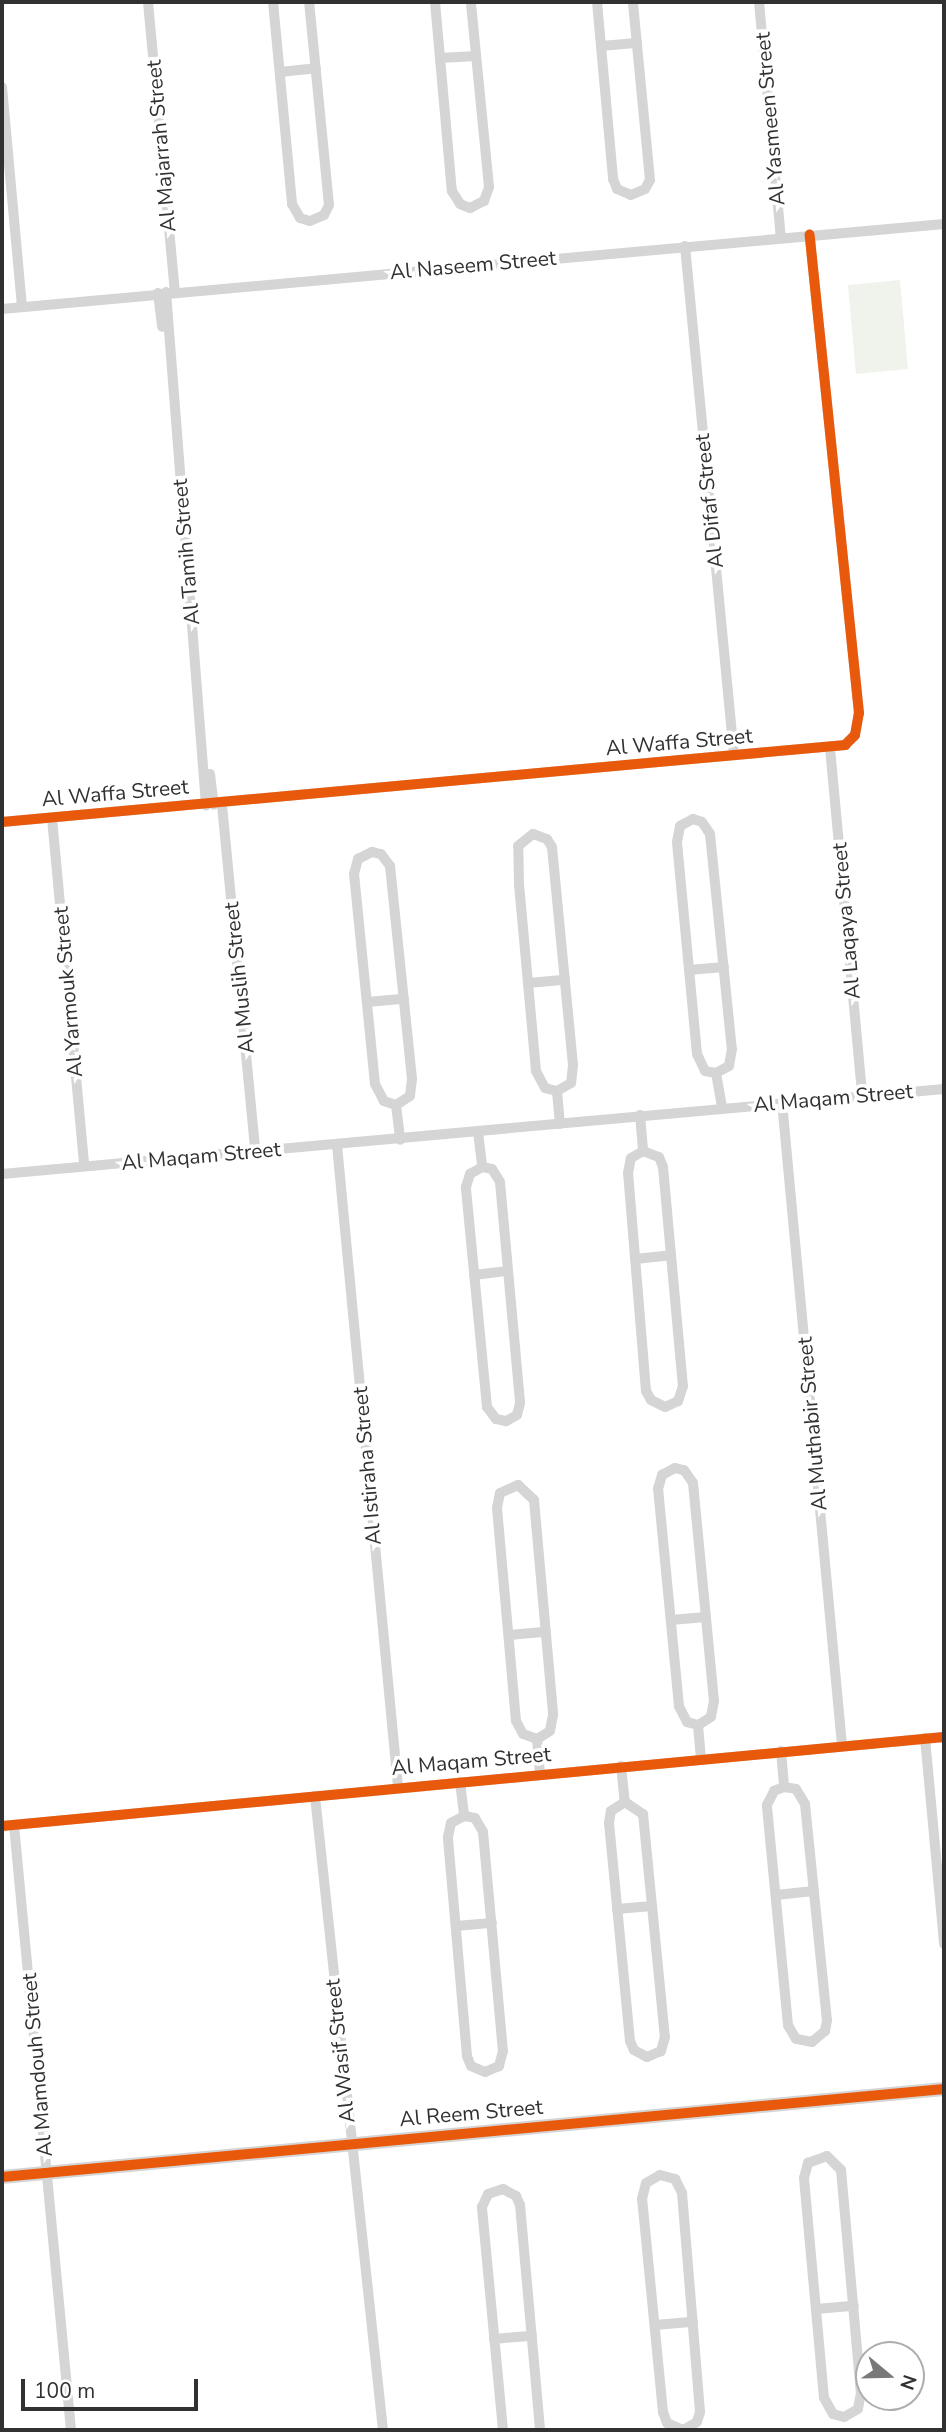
<!DOCTYPE html>
<style>
body{margin:0}
#map{position:relative;width:946px;height:2432px;overflow:hidden;background:#fff;font-family:"Nunito Sans",sans-serif}
div>[style]{position:absolute}
.green>*{inset:0;background:#f0f3ec}
.minor>*{height:10px;margin:-5px;padding:0 5px;transform-origin:5px;border-radius:5px;background:#d5d5d5}
.tertiary>*{height:14px;margin:-7px;padding:0 7px;transform-origin:7px;border-radius:7px;background:#d5d5d5}
.cycleway>*{height:10px;margin:-5px;padding:0 5px;transform-origin:5px;border-radius:5px;background:#e8590c}
span{translate:-50% -50%;white-space:nowrap;text-align:center;line-height:1.15;-webkit-text-stroke:7px #fff;paint-order:stroke}
.street-label{font-size:21px;color:#313131}
.frame{position:absolute;inset:0;border:4px solid #313131;pointer-events:none}
.north{position:absolute;left:855px;top:2341px;width:70px;height:70px;box-sizing:border-box;background:#fff;border:2px solid #adadad;border-radius:50%;rotate:109deg;font-size:19px;font-weight:700;line-height:28px;text-align:center;color:#313131}
.north::after{content:'';display:block;margin:auto;width:24px;height:32px;background:#797979;clip-path:polygon(50% 0,100% 100%,50% 72%,0 100%)}
.scale{position:absolute;left:21px;top:2379px;width:177px;height:32px;box-sizing:border-box;border:4px solid #313131;border-top:0;padding-left:9px;font-size:21px;line-height:24px;white-space:nowrap;color:#313131;-webkit-text-stroke:5px #fff;paint-order:stroke}
</style>
<div id="map">
<div class="green">
<i style="clip-path:polygon(900px 280px,908px 369px,856px 374px,848px 285px)"></i>
</div>
<div class="minor">
<i style="left:148px;top:2px;width:290px;rotate:84.7deg"></i>
<i style="left:273px;top:2px;width:203px;rotate:84.6deg"></i>
<i style="left:292px;top:204px;width:16px;rotate:60deg"></i>
<i style="left:300px;top:218px;width:10px;rotate:17deg"></i>
<i style="left:310px;top:221px;width:15px;rotate:-23deg"></i>
<i style="left:324px;top:215px;width:11px;rotate:-63deg"></i>
<i style="left:329px;top:205px;width:204px;rotate:-95.6deg"></i>
<i style="left:435px;top:2px;width:190px;rotate:84.9deg"></i>
<i style="left:452px;top:191px;width:15px;rotate:58deg"></i>
<i style="left:460px;top:204px;width:11px;rotate:22deg"></i>
<i style="left:470px;top:208px;width:16px;rotate:-27deg"></i>
<i style="left:484px;top:201px;width:15px;rotate:-70deg"></i>
<i style="left:489px;top:187px;width:186px;rotate:-95.6deg"></i>
<i style="left:597px;top:2px;width:178px;rotate:84.8deg"></i>
<i style="left:613px;top:179px;width:11px;rotate:68deg"></i>
<i style="left:617px;top:189px;width:15px;rotate:23deg"></i>
<i style="left:631px;top:195px;width:15px;rotate:-23deg"></i>
<i style="left:645px;top:189px;width:10px;rotate:-61deg"></i>
<i style="left:650px;top:180px;width:179px;rotate:-95.5deg"></i>
<i style="left:759px;top:2px;width:236px;rotate:84.7deg"></i>
<i style="left:601px;top:46px;width:36px;rotate:-5deg"></i>
<i style="left:440px;top:58px;width:36px;rotate:-3deg"></i>
<i style="left:280px;top:72px;width:36px;rotate:-6deg"></i>
<i style="left:2px;top:87px;width:220px;rotate:84.8deg"></i>
<i style="left:685px;top:246px;width:511px;rotate:84.5deg"></i>
<i style="left:166px;top:292px;width:515px;rotate:85.54deg"></i>
<i style="left:158px;top:293px;width:34px;rotate:83deg"></i>
<i style="left:2px;top:309px;width:946px;rotate:-5.16deg"></i>
<i style="left:830px;top:748px;width:348px;rotate:84.7deg"></i>
<i style="left:210px;top:774px;width:31px;rotate:83deg"></i>
<i style="left:222px;top:805px;width:347px;rotate:84.5deg"></i>
<i style="left:52px;top:818px;width:349px;rotate:84.7deg"></i>
<i style="left:693px;top:819px;width:9px;rotate:18deg"></i>
<i style="left:702px;top:822px;width:14px;rotate:56deg"></i>
<i style="left:710px;top:834px;width:216px;rotate:84.2deg"></i>
<i style="left:732px;top:1049px;width:17px;rotate:100deg"></i>
<i style="left:729px;top:1066px;width:15px;rotate:152deg"></i>
<i style="left:716px;top:1073px;width:11px;rotate:-170deg"></i>
<i style="left:705px;top:1071px;width:19px;rotate:-115deg"></i>
<i style="left:697px;top:1054px;width:213px;rotate:-95.4deg"></i>
<i style="left:677px;top:842px;width:16px;rotate:-79deg"></i>
<i style="left:680px;top:826px;width:15px;rotate:-28deg"></i>
<i style="left:2px;top:822px;width:847px;rotate:-5.22deg"></i>
<i style="left:845px;top:745px;width:14px;rotate:-45deg"></i>
<i style="left:855px;top:735px;width:22px;rotate:-80deg"></i>
<i style="left:859px;top:713px;width:481px;rotate:-95.9deg"></i>
<i style="left:533px;top:834px;width:15px;rotate:20deg"></i>
<i style="left:547px;top:839px;width:9px;rotate:58deg"></i>
<i style="left:552px;top:847px;width:219px;rotate:84.5deg"></i>
<i style="left:573px;top:1065px;width:18px;rotate:96deg"></i>
<i style="left:571px;top:1083px;width:16px;rotate:150deg"></i>
<i style="left:557px;top:1091px;width:12px;rotate:-166deg"></i>
<i style="left:545px;top:1088px;width:19px;rotate:-118deg"></i>
<i style="left:536px;top:1071px;width:187px;rotate:-95.2deg"></i>
<i style="left:519px;top:885px;width:39px;rotate:-91deg"></i>
<i style="left:518px;top:846px;width:19px;rotate:-39deg"></i>
<i style="left:372px;top:852px;width:9px;rotate:13deg"></i>
<i style="left:381px;top:854px;width:15px;rotate:53deg"></i>
<i style="left:390px;top:866px;width:214px;rotate:84.1deg"></i>
<i style="left:412px;top:1079px;width:17px;rotate:97deg"></i>
<i style="left:410px;top:1096px;width:17px;rotate:147deg"></i>
<i style="left:396px;top:1105px;width:13px;rotate:-162deg"></i>
<i style="left:384px;top:1101px;width:19px;rotate:-118deg"></i>
<i style="left:375px;top:1084px;width:211px;rotate:-95.7deg"></i>
<i style="left:354px;top:874px;width:16px;rotate:-75deg"></i>
<i style="left:358px;top:859px;width:16px;rotate:-27deg"></i>
<i style="left:689px;top:970px;width:35px;rotate:-5deg"></i>
<i style="left:528px;top:983px;width:37px;rotate:-5deg"></i>
<i style="left:367px;top:1002px;width:37px;rotate:-5deg"></i>
<i style="left:716px;top:1073px;width:35px;rotate:80deg"></i>
<i style="left:557px;top:1091px;width:33px;rotate:85deg"></i>
<i style="left:782px;top:1102px;width:646px;rotate:84.67deg"></i>
<i style="left:396px;top:1105px;width:35px;rotate:83deg"></i>
<i style="left:640px;top:1115px;width:36px;rotate:85deg"></i>
<i style="left:478px;top:1132px;width:35px;rotate:83deg"></i>
<i style="left:337px;top:1145px;width:645px;rotate:84.57deg"></i>
<i style="left:643px;top:1151px;width:17px;rotate:21deg"></i>
<i style="left:659px;top:1157px;width:11px;rotate:68deg"></i>
<i style="left:663px;top:1167px;width:220px;rotate:84.8deg"></i>
<i style="left:683px;top:1386px;width:16px;rotate:108deg"></i>
<i style="left:678px;top:1401px;width:14px;rotate:155deg"></i>
<i style="left:665px;top:1407px;width:16px;rotate:-153deg"></i>
<i style="left:651px;top:1400px;width:10px;rotate:-119deg"></i>
<i style="left:646px;top:1391px;width:219px;rotate:-94.7deg"></i>
<i style="left:628px;top:1173px;width:15px;rotate:-79deg"></i>
<i style="left:631px;top:1158px;width:14px;rotate:-30deg"></i>
<i style="left:482px;top:1167px;width:10px;rotate:11deg"></i>
<i style="left:492px;top:1169px;width:15px;rotate:58deg"></i>
<i style="left:500px;top:1182px;width:222px;rotate:84.8deg"></i>
<i style="left:520px;top:1403px;width:12px;rotate:104deg"></i>
<i style="left:517px;top:1415px;width:13px;rotate:151deg"></i>
<i style="left:506px;top:1421px;width:10px;rotate:-169deg"></i>
<i style="left:496px;top:1419px;width:15px;rotate:-127deg"></i>
<i style="left:487px;top:1407px;width:221px;rotate:-95.5deg"></i>
<i style="left:466px;top:1187px;width:14px;rotate:-73deg"></i>
<i style="left:470px;top:1174px;width:14px;rotate:-30deg"></i>
<i style="left:2px;top:1174px;width:946px;rotate:-5.16deg"></i>
<i style="left:635px;top:1259px;width:36px;rotate:-6deg"></i>
<i style="left:474px;top:1275px;width:34px;rotate:-7deg"></i>
<i style="left:675px;top:1468px;width:9px;rotate:13deg"></i>
<i style="left:684px;top:1470px;width:16px;rotate:55deg"></i>
<i style="left:693px;top:1483px;width:219px;rotate:84.5deg"></i>
<i style="left:714px;top:1701px;width:16px;rotate:101deg"></i>
<i style="left:711px;top:1717px;width:15px;rotate:148deg"></i>
<i style="left:698px;top:1725px;width:11px;rotate:-165deg"></i>
<i style="left:687px;top:1722px;width:18px;rotate:-117deg"></i>
<i style="left:679px;top:1706px;width:218px;rotate:-95.5deg"></i>
<i style="left:658px;top:1489px;width:15px;rotate:-74deg"></i>
<i style="left:662px;top:1475px;width:15px;rotate:-28deg"></i>
<i style="left:518px;top:1485px;width:22px;rotate:43deg"></i>
<i style="left:534px;top:1500px;width:216px;rotate:84.9deg"></i>
<i style="left:553px;top:1715px;width:16px;rotate:101deg"></i>
<i style="left:550px;top:1731px;width:15px;rotate:148deg"></i>
<i style="left:537px;top:1739px;width:15px;rotate:-160deg"></i>
<i style="left:523px;top:1734px;width:15px;rotate:-118deg"></i>
<i style="left:516px;top:1721px;width:214px;rotate:-95.1deg"></i>
<i style="left:497px;top:1508px;width:15px;rotate:-79deg"></i>
<i style="left:500px;top:1493px;width:20px;rotate:-24deg"></i>
<i style="left:671px;top:1620px;width:35px;rotate:-5deg"></i>
<i style="left:509px;top:1635px;width:37px;rotate:-5deg"></i>
<i style="left:698px;top:1725px;width:33px;rotate:85deg"></i>
<i style="left:925px;top:1738px;width:207px;rotate:84.7deg"></i>
<i style="left:537px;top:1739px;width:35px;rotate:85deg"></i>
<i style="left:781px;top:1751px;width:36px;rotate:85deg"></i>
<i style="left:621px;top:1766px;width:36px;rotate:84deg"></i>
<i style="left:460px;top:1782px;width:34px;rotate:83deg"></i>
<i style="left:784px;top:1787px;width:12px;rotate:9deg"></i>
<i style="left:796px;top:1789px;width:17px;rotate:59deg"></i>
<i style="left:805px;top:1804px;width:217px;rotate:84.2deg"></i>
<i style="left:827px;top:2020px;width:11px;rotate:100deg"></i>
<i style="left:825px;top:2031px;width:17px;rotate:140deg"></i>
<i style="left:812px;top:2042px;width:16px;rotate:-169deg"></i>
<i style="left:796px;top:2039px;width:16px;rotate:-120deg"></i>
<i style="left:788px;top:2025px;width:221px;rotate:-95.5deg"></i>
<i style="left:767px;top:1805px;width:16px;rotate:-63deg"></i>
<i style="left:774px;top:1791px;width:11px;rotate:-22deg"></i>
<i style="left:315px;top:1796px;width:638px;rotate:83.88deg"></i>
<i style="left:625px;top:1802px;width:22px;rotate:34deg"></i>
<i style="left:643px;top:1814px;width:224px;rotate:84.4deg"></i>
<i style="left:665px;top:2037px;width:15px;rotate:106deg"></i>
<i style="left:661px;top:2051px;width:15px;rotate:157deg"></i>
<i style="left:647px;top:2057px;width:15px;rotate:-152deg"></i>
<i style="left:634px;top:2050px;width:10px;rotate:-114deg"></i>
<i style="left:630px;top:2041px;width:219px;rotate:-95.5deg"></i>
<i style="left:609px;top:1823px;width:12px;rotate:-81deg"></i>
<i style="left:611px;top:1811px;width:17px;rotate:-33deg"></i>
<i style="left:464px;top:1816px;width:11px;rotate:10deg"></i>
<i style="left:475px;top:1818px;width:16px;rotate:60deg"></i>
<i style="left:483px;top:1832px;width:220px;rotate:84.8deg"></i>
<i style="left:503px;top:2051px;width:16px;rotate:105deg"></i>
<i style="left:499px;top:2066px;width:15px;rotate:157deg"></i>
<i style="left:485px;top:2072px;width:15px;rotate:-157deg"></i>
<i style="left:471px;top:2066px;width:11px;rotate:-112deg"></i>
<i style="left:467px;top:2056px;width:220px;rotate:-95deg"></i>
<i style="left:448px;top:1837px;width:14px;rotate:-78deg"></i>
<i style="left:451px;top:1823px;width:15px;rotate:-28deg"></i>
<i style="left:14px;top:1825px;width:608px;rotate:84.62deg"></i>
<i style="left:2px;top:1826px;width:946px;rotate:-5.4deg"></i>
<i style="left:776px;top:1895px;width:38px;rotate:-6deg"></i>
<i style="left:617px;top:1909px;width:35px;rotate:-5deg"></i>
<i style="left:456px;top:1926px;width:36px;rotate:-5deg"></i>
<i style="left:827px;top:2156px;width:20px;rotate:45deg"></i>
<i style="left:841px;top:2170px;width:224px;rotate:84.9deg"></i>
<i style="left:861px;top:2393px;width:16px;rotate:101deg"></i>
<i style="left:858px;top:2409px;width:16px;rotate:150deg"></i>
<i style="left:844px;top:2417px;width:11px;rotate:-165deg"></i>
<i style="left:833px;top:2414px;width:18px;rotate:-119deg"></i>
<i style="left:824px;top:2398px;width:221px;rotate:-95.2deg"></i>
<i style="left:804px;top:2178px;width:16px;rotate:-75deg"></i>
<i style="left:808px;top:2163px;width:20px;rotate:-20deg"></i>
<i style="left:660px;top:2175px;width:16px;rotate:15deg"></i>
<i style="left:675px;top:2179px;width:16px;rotate:63deg"></i>
<i style="left:682px;top:2193px;width:220px;rotate:85.3deg"></i>
<i style="left:700px;top:2412px;width:10px;rotate:107deg"></i>
<i style="left:697px;top:2422px;width:16px;rotate:150deg"></i>
<i style="left:683px;top:2430px;width:17px;rotate:-156deg"></i>
<i style="left:667px;top:2423px;width:12px;rotate:-110deg"></i>
<i style="left:663px;top:2412px;width:214px;rotate:-95.6deg"></i>
<i style="left:642px;top:2199px;width:16px;rotate:-76deg"></i>
<i style="left:646px;top:2183px;width:16px;rotate:-30deg"></i>
<i style="left:816px;top:2309px;width:38px;rotate:-5deg"></i>
<i style="left:655px;top:2325px;width:38px;rotate:-5deg"></i>
<i style="left:494px;top:2339px;width:38px;rotate:-5deg"></i>
<i style="left:503px;top:2430px;width:224px;rotate:-95.4deg"></i>
<i style="left:482px;top:2207px;width:14px;rotate:-65deg"></i>
<i style="left:488px;top:2194px;width:16px;rotate:-18deg"></i>
<i style="left:503px;top:2189px;width:15px;rotate:28deg"></i>
<i style="left:516px;top:2196px;width:10px;rotate:66deg"></i>
<i style="left:520px;top:2205px;width:226px;rotate:84.9deg"></i>
</div>
<div class="tertiary">
<i style="left:2px;top:2177px;width:946px;rotate:-5.34deg"></i>
</div>
<div class="cycleway">
<i style="left:2px;top:822px;width:847px;rotate:-5.22deg"></i>
<i style="left:845px;top:745px;width:14px;rotate:-45deg"></i>
<i style="left:855px;top:735px;width:22px;rotate:-80deg"></i>
<i style="left:859px;top:713px;width:481px;rotate:-95.9deg"></i>
<i style="left:2px;top:1826px;width:946px;rotate:-5.4deg"></i>
<i style="left:2px;top:2177px;width:946px;rotate:-5.34deg"></i>
</div>
<div class="street-label">
<span style="left:770px;top:119px;rotate:-95deg">Al Yasmeen Street</span>
<span style="left:161px;top:146px;rotate:-95deg">Al Majarrah Street</span>
<span style="left:473px;top:265px;rotate:-5deg">Al Naseem Street</span>
<span style="left:709px;top:501px;rotate:-96deg">Al Difaf Street</span>
<span style="left:186px;top:552px;rotate:-95deg">Al Tamih Street</span>
<span style="left:679px;top:742px;rotate:-5deg">Al Waffa Street</span>
<span style="left:115px;top:793px;rotate:-5deg">Al Waffa Street</span>
<span style="left:846px;top:921px;rotate:-95deg">Al Laqaya Street</span>
<span style="left:239px;top:978px;rotate:-96deg">Al Muslih Street</span>
<span style="left:68px;top:992px;rotate:-95deg">Al Yarmouk Street</span>
<span style="left:833px;top:1098px;rotate:-5deg">Al Maqam Street</span>
<span style="left:201px;top:1156px;rotate:-5deg">Al Maqam Street</span>
<span style="left:812px;top:1424px;rotate:-95deg">Al Muthabir Street</span>
<span style="left:367px;top:1466px;rotate:-95deg">Al Istiraha Street</span>
<span style="left:471px;top:1761px;rotate:-5deg">Al Maqam Street</span>
<span style="left:340px;top:2051px;rotate:-96deg">Al Wasif Street</span>
<span style="left:37px;top:2065px;rotate:-95deg">Al Mamdouh Street</span>
<span style="left:471px;top:2113px;rotate:-5deg">Al Reem Street</span>
</div>
<div class="frame"></div>
<div class="north">N</div>
<div class="scale">100 m</div>
</div>
